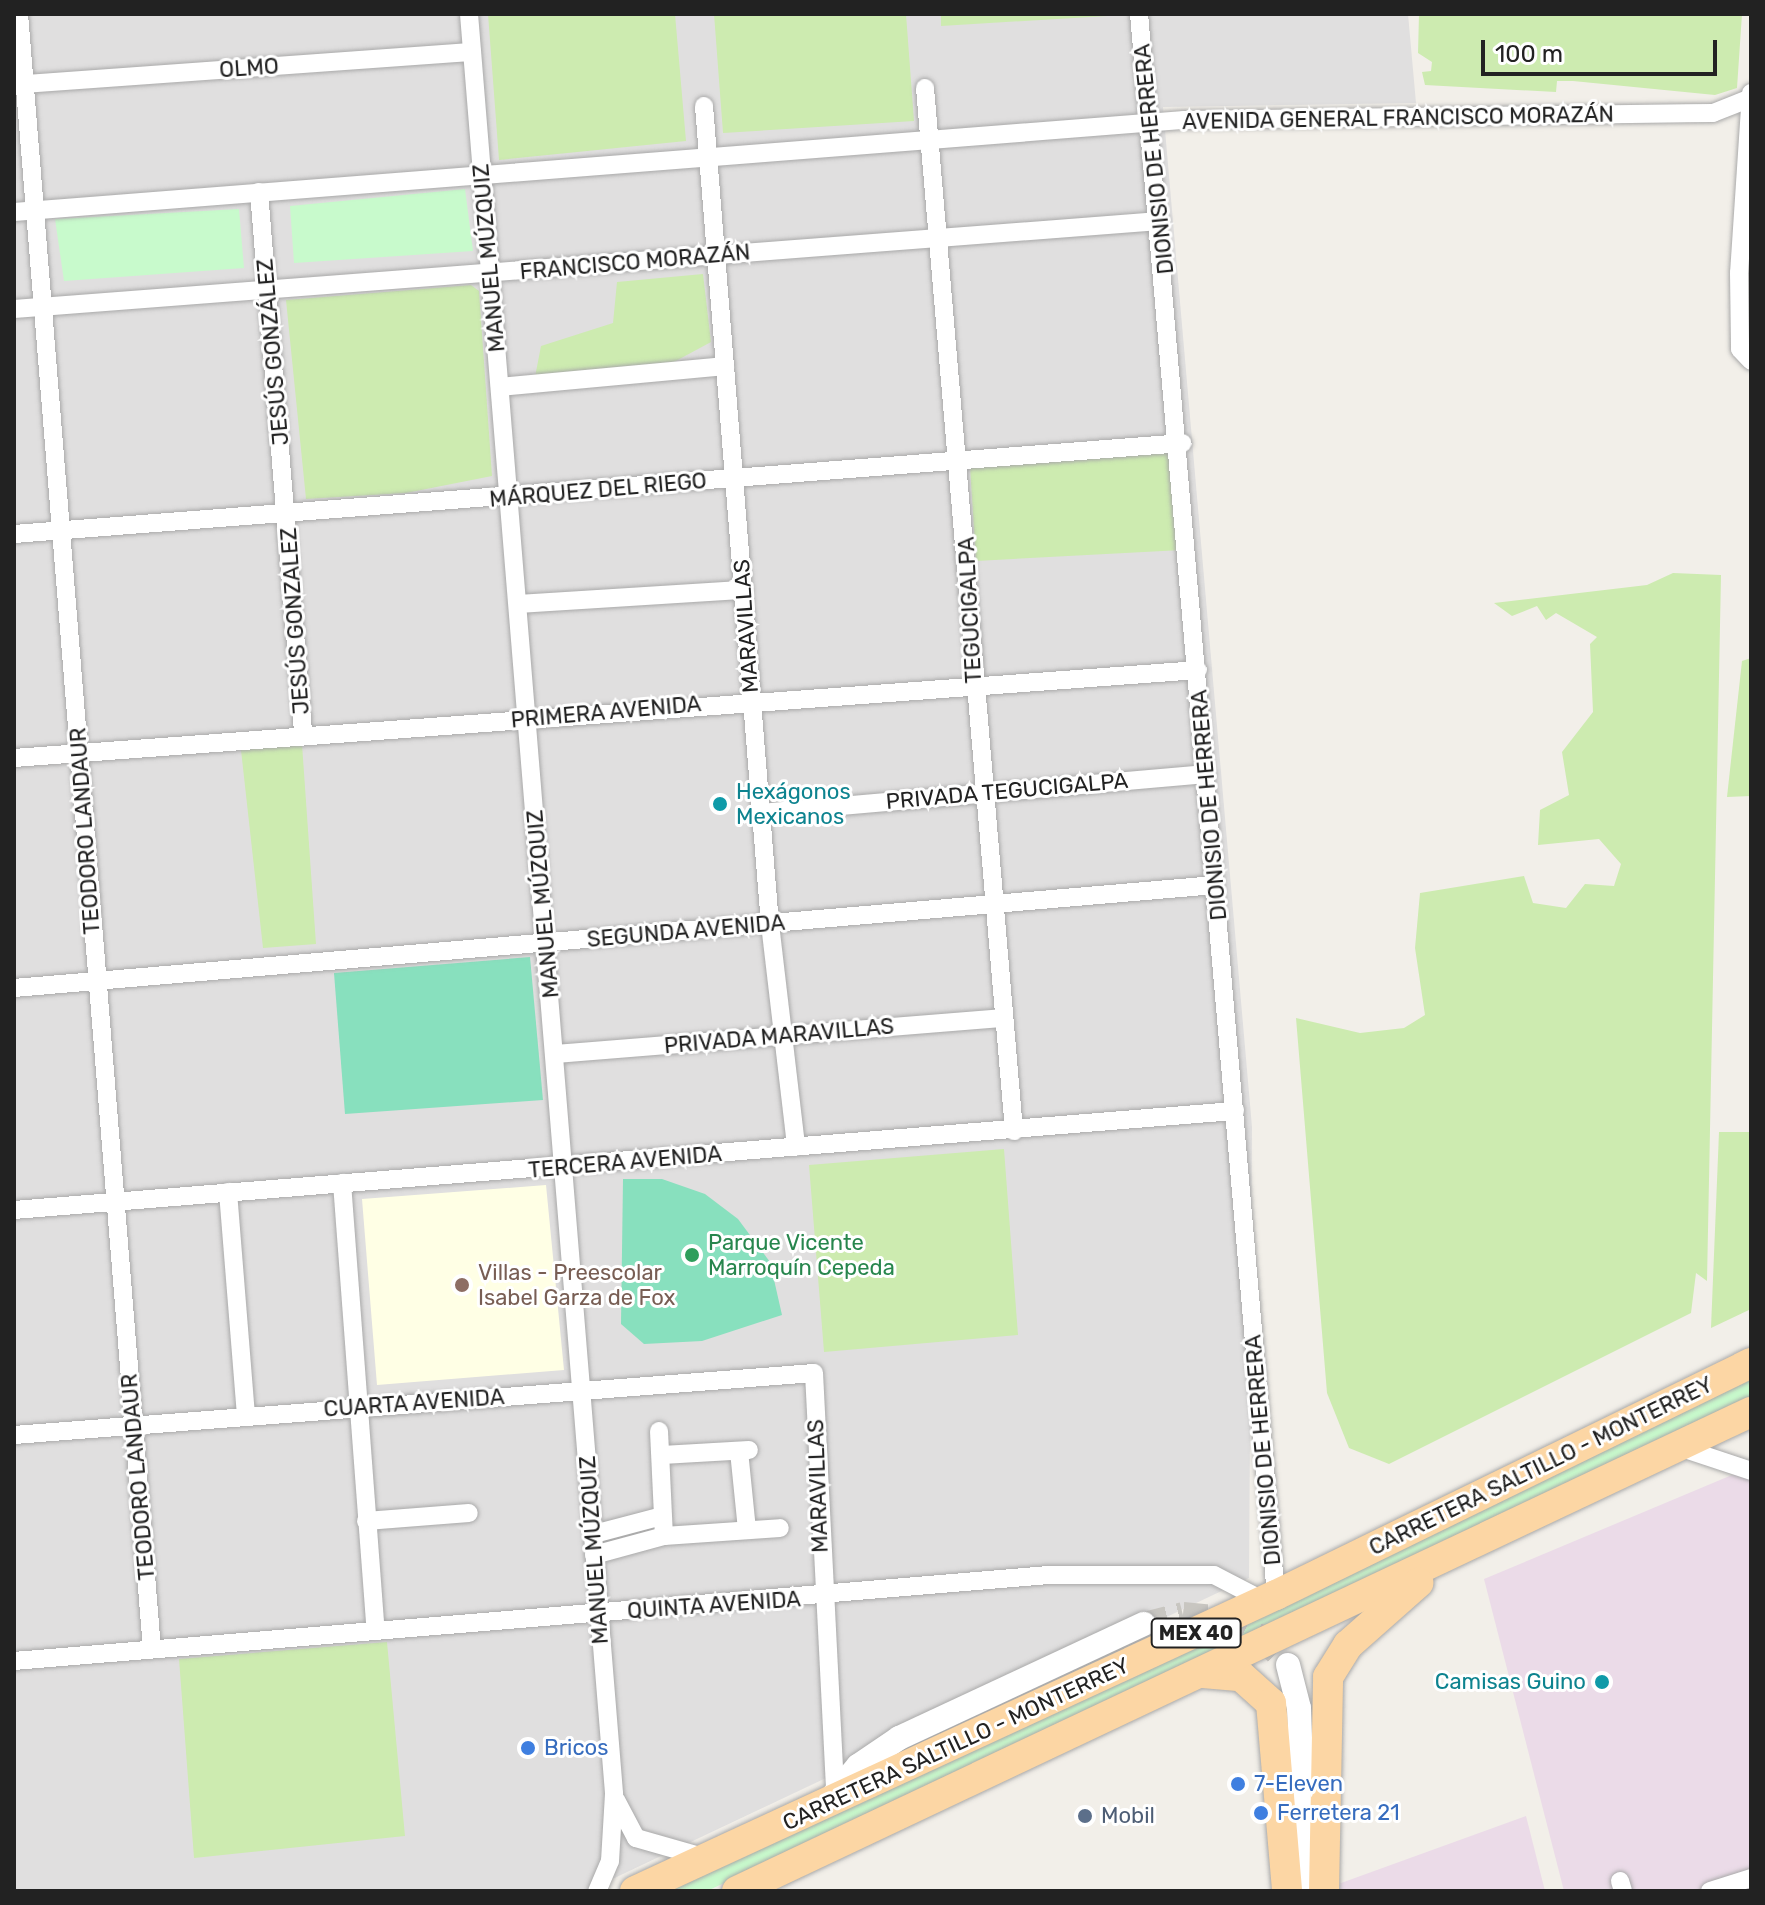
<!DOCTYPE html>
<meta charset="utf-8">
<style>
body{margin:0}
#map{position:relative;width:1765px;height:1905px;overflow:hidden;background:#f2efe9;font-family:Rubik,sans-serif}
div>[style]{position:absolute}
.residential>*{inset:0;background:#e0dfdf}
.industrial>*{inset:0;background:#ebdbe8}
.education>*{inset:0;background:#ffffe5}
.grass>*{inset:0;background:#cdebb0}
.park>*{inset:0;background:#c8facc}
.pitch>*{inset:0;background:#88e0be}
.tertiary-tunnel>*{height:24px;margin-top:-12px;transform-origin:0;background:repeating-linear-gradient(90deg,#c8c6c1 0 24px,transparent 0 36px)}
.roads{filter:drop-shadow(0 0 2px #a9a9a9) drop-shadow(0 0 2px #a9a9a9)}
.minor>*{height:18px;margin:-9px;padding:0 9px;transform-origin:9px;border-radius:9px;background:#fff}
.tertiary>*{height:24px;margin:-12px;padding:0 12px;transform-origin:12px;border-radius:12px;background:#fff}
.primary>*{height:30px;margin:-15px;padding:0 15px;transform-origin:15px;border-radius:15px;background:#fcd6a4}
.dots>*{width:22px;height:22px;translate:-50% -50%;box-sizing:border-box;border:4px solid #fff;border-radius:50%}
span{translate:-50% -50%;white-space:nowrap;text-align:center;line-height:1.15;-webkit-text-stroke:6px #fff;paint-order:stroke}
.shield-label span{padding:2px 6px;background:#fff;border:2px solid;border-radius:6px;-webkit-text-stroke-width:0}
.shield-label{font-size:20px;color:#222;font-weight:700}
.street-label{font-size:22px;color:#222}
.culture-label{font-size:22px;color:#0d838f}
.left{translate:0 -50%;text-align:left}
.right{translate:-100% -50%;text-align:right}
.leisure-label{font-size:22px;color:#27864d}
.education-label{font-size:22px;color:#785e54}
.shop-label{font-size:22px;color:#366cbe}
.service-label{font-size:22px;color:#4e5e75}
.frame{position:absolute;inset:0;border:16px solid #222;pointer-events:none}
.scale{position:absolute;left:1481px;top:40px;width:236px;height:36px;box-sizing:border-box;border:4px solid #222;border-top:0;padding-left:10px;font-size:24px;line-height:28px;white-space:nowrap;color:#222;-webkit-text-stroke:6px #fff;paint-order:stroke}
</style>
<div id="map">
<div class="residential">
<i style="clip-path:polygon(14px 14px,1408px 14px,1416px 103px,1163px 107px,1252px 1127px,1249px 1578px,587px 1891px,14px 1891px)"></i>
</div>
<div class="industrial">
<i style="clip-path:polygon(1751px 1467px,1751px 1891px,1564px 1891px,1484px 1579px)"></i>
<i style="clip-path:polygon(1526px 1816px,1545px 1891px,1319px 1891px)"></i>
</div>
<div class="education">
<i style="clip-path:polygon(546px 1185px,564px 1370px,377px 1385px,362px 1199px)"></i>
</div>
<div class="grass">
<i style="clip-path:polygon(488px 14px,675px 14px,686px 141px,499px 160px)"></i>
<i style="clip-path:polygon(714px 14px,906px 14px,914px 121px,723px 133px)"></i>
<i style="clip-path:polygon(941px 14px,1124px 14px,1124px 15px,941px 26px)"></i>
<i style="clip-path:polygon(1419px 14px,1742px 14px,1737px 88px,1715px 95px,1573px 81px,1557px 81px,1556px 92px,1425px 85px,1422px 72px,1431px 71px,1432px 62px,1418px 53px)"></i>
<i style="clip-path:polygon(703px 274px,711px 342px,674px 362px,535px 377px,541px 346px,613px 323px,617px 282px)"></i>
<i style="clip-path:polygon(471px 285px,479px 291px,492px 476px,406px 493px,306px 499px,286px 300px)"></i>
<i style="clip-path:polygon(1176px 452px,1182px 550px,976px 561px,970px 467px)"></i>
<i style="clip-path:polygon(1673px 573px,1721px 575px,1707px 1281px,1696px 1273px,1691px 1313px,1389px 1464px,1349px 1448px,1327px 1393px,1296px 1018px,1360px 1033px,1404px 1028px,1425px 1015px,1415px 948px,1420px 893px,1524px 876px,1533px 903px,1566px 908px,1585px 884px,1614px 886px,1621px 864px,1599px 839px,1538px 845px,1540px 810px,1569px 795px,1562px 752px,1593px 712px,1590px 644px,1597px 637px,1556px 613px,1546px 620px,1537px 606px,1512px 616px,1494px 603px,1647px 585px)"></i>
<i style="clip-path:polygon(1751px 658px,1751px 796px,1727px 797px,1742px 661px)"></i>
<i style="clip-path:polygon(302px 744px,316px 944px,263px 948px,241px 750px)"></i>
<i style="clip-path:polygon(1719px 1132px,1751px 1132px,1751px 1309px,1711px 1328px)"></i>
<i style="clip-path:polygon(1004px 1149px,1018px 1335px,824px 1352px,809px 1165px)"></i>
<i style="clip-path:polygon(387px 1642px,405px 1836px,194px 1858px,179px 1659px)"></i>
</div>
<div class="park">
<i style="clip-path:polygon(465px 189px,473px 251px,294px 263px,290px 206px)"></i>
<i style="clip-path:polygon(239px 209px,244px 268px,64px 281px,55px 219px)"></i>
<i style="clip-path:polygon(1751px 1377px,1751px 1401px,1096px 1711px,707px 1891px,660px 1891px)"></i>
</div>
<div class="pitch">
<i style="clip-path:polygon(530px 957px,543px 1100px,345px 1114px,334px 973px)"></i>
<i style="clip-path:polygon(623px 1179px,662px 1179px,705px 1194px,738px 1219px,770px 1262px,782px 1315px,702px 1341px,644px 1344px,621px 1324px)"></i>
</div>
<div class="tertiary-tunnel">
<i style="left:1144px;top:1624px;width:40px;rotate:-14.4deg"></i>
<i style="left:1183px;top:1614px;width:41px;rotate:5.6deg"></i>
<i style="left:1224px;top:1618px;width:40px;rotate:26.6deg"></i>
<i style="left:1260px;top:1636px;width:40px;rotate:46deg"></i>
</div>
<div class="roads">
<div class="minor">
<i style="left:19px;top:14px;width:1639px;rotate:85.35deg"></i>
<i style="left:469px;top:14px;width:1786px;rotate:85.34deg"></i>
<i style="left:614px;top:1794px;width:67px;rotate:93.4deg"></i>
<i style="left:610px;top:1861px;width:33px;rotate:113deg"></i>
<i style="left:1139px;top:14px;width:1587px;rotate:85.05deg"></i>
<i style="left:25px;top:84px;width:448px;rotate:-4.1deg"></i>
<i style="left:925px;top:88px;width:1047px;rotate:85.12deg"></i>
<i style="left:1751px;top:93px;width:180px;rotate:93.8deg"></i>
<i style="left:1739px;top:273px;width:76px;rotate:89.2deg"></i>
<i style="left:1740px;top:349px;width:16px;rotate:47deg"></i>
<i style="left:704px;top:106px;width:821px;rotate:85.39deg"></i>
<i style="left:770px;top:924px;width:224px;rotate:83.3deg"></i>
<i style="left:259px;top:192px;width:542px;rotate:85.34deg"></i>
<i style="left:14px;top:212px;width:1174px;rotate:-4.5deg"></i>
<i style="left:1184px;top:120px;width:529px;rotate:-0.76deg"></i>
<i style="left:1713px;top:113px;width:41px;rotate:-21.5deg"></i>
<i style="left:14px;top:309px;width:1149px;rotate:-4.39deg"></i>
<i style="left:500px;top:387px;width:226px;rotate:-5.3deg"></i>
<i style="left:14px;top:534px;width:1172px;rotate:-4.45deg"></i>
<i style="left:519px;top:604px;width:225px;rotate:-3.6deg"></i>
<i style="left:14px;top:758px;width:1187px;rotate:-4.25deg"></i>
<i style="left:761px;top:813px;width:447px;rotate:-5deg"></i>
<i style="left:14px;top:988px;width:1205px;rotate:-4.9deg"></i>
<i style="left:555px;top:1054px;width:448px;rotate:-4.6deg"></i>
<i style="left:342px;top:1183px;width:448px;rotate:85.7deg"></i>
<i style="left:228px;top:1192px;width:223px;rotate:85.4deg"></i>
<i style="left:14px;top:1210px;width:1225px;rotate:-4.64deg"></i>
<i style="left:659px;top:1431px;width:105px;rotate:87.3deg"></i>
<i style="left:14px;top:1435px;width:802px;rotate:-4.43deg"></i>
<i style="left:814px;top:1373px;width:417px;rotate:87.1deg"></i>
<i style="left:1679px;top:1447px;width:76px;rotate:18.4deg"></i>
<i style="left:739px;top:1451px;width:79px;rotate:84.2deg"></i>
<i style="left:662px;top:1455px;width:87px;rotate:-3.3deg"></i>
<i style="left:366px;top:1521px;width:103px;rotate:-4.4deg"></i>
<i style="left:594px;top:1534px;width:70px;rotate:-14.8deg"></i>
<i style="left:594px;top:1555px;width:73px;rotate:-15.2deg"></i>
<i style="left:664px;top:1536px;width:116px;rotate:-3.9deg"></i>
<i style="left:14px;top:1661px;width:1039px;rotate:-4.75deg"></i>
<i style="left:1049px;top:1575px;width:165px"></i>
<i style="left:1214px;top:1575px;width:56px;rotate:27.5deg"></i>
<i style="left:616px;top:1800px;width:43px;rotate:62.2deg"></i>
<i style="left:636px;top:1838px;width:73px;rotate:15.9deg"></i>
<i style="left:1620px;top:1881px;width:10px;rotate:73deg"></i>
<i style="left:1710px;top:1891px;width:43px;rotate:-17.6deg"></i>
</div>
<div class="tertiary">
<i style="left:1288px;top:1665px;width:44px;rotate:75.7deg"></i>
<i style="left:1299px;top:1708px;width:183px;rotate:88.1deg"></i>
<i style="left:826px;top:1804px;width:50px;rotate:-49.9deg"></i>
<i style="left:858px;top:1766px;width:50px;rotate:-34.3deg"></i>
<i style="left:899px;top:1738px;width:270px;rotate:-25deg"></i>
</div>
<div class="primary">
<i style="left:1203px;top:1673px;width:38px;rotate:5deg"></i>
<i style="left:1241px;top:1676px;width:40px;rotate:42deg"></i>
<i style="left:1271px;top:1703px;width:189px;rotate:85.1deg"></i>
<i style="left:635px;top:1891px;width:706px;rotate:-24.79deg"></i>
<i style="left:1276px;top:1595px;width:529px;rotate:-26.03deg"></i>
<i style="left:737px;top:1891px;width:1121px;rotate:-25.29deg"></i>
<i style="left:1324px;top:1891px;width:214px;rotate:-88.9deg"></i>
<i style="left:1328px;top:1677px;width:38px;rotate:-58deg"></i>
<i style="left:1348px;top:1645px;width:94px;rotate:-41.5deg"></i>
</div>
</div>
<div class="dots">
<i style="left:720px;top:804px;background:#0f9aa8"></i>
<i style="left:692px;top:1255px;background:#2e9e5b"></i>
<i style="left:462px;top:1285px;background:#8d6e63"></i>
<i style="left:1602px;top:1682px;background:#0f9aa8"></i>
<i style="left:528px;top:1748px;background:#3f7fe0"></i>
<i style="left:1238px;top:1784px;background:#3f7fe0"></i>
<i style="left:1261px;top:1813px;background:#3f7fe0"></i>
<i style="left:1085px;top:1816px;background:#5c6f8a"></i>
</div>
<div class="shield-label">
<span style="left:1196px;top:1633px">MEX 40</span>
</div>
<div class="street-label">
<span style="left:249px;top:68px;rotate:-4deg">OLMO</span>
<span style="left:1398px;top:118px;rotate:-1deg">AVENIDA GENERAL FRANCISCO MORAZÁN</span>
<span style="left:1154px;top:159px;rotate:-96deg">DIONISIO DE HERRERA</span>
<span style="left:489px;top:258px;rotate:-95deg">MANUEL MÚZQUIZ</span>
<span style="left:635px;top:262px;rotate:-5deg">FRANCISCO MORAZÁN</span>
<span style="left:273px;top:352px;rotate:-95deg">JESÚS GONZÁLEZ</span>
<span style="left:598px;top:490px;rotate:-5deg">MÁRQUEZ DEL RIEGO</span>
<span style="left:970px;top:610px;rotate:-93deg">TEGUCIGALPA</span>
<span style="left:295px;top:621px;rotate:-94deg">JESÚS GONZALEZ</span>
<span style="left:746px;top:626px;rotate:-94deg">MARAVILLAS</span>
<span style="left:606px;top:712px;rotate:-5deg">PRIMERA AVENIDA</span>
<span style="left:1007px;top:791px;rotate:-5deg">PRIVADA TEGUCIGALPA</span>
<span style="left:1209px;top:805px;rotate:-95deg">DIONISIO DE HERRERA</span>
<span style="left:85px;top:831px;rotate:-94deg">TEODORO LANDAUR</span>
<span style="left:543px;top:904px;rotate:-95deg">MANUEL MÚZQUIZ</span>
<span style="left:686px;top:931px;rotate:-5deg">SEGUNDA AVENIDA</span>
<span style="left:779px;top:1036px;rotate:-5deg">PRIVADA MARAVILLAS</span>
<span style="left:625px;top:1162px;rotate:-5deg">TERCERA AVENIDA</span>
<span style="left:414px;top:1403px;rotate:-4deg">CUARTA AVENIDA</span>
<span style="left:1263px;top:1450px;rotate:-95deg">DIONISIO DE HERRERA</span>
<span style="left:1541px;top:1466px;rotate:-26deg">CARRETERA SALTILLO - MONTERREY</span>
<span style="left:138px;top:1477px;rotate:-95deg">TEODORO LANDAUR</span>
<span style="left:818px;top:1486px;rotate:-92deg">MARAVILLAS</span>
<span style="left:594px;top:1550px;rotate:-94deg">MANUEL MÚZQUIZ</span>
<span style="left:714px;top:1605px;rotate:-4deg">QUINTA AVENIDA</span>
<span style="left:956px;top:1744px;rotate:-25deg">CARRETERA SALTILLO - MONTERREY</span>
</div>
<div class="culture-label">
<span class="left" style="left:736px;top:804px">Hexágonos<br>Mexicanos</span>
<span class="right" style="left:1586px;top:1682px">Camisas Guino</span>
</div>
<div class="leisure-label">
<span class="left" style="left:708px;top:1255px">Parque Vicente<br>Marroquín Cepeda</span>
</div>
<div class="education-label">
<span class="left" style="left:478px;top:1285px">Villas - Preescolar<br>Isabel Garza de Fox</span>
</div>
<div class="shop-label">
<span class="left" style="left:544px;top:1748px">Bricos</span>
<span class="left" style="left:1254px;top:1784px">7-Eleven</span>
<span class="left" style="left:1277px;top:1813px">Ferretera 21</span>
</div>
<div class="service-label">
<span class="left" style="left:1101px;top:1816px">Mobil</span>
</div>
<div class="frame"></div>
<div class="scale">100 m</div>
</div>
